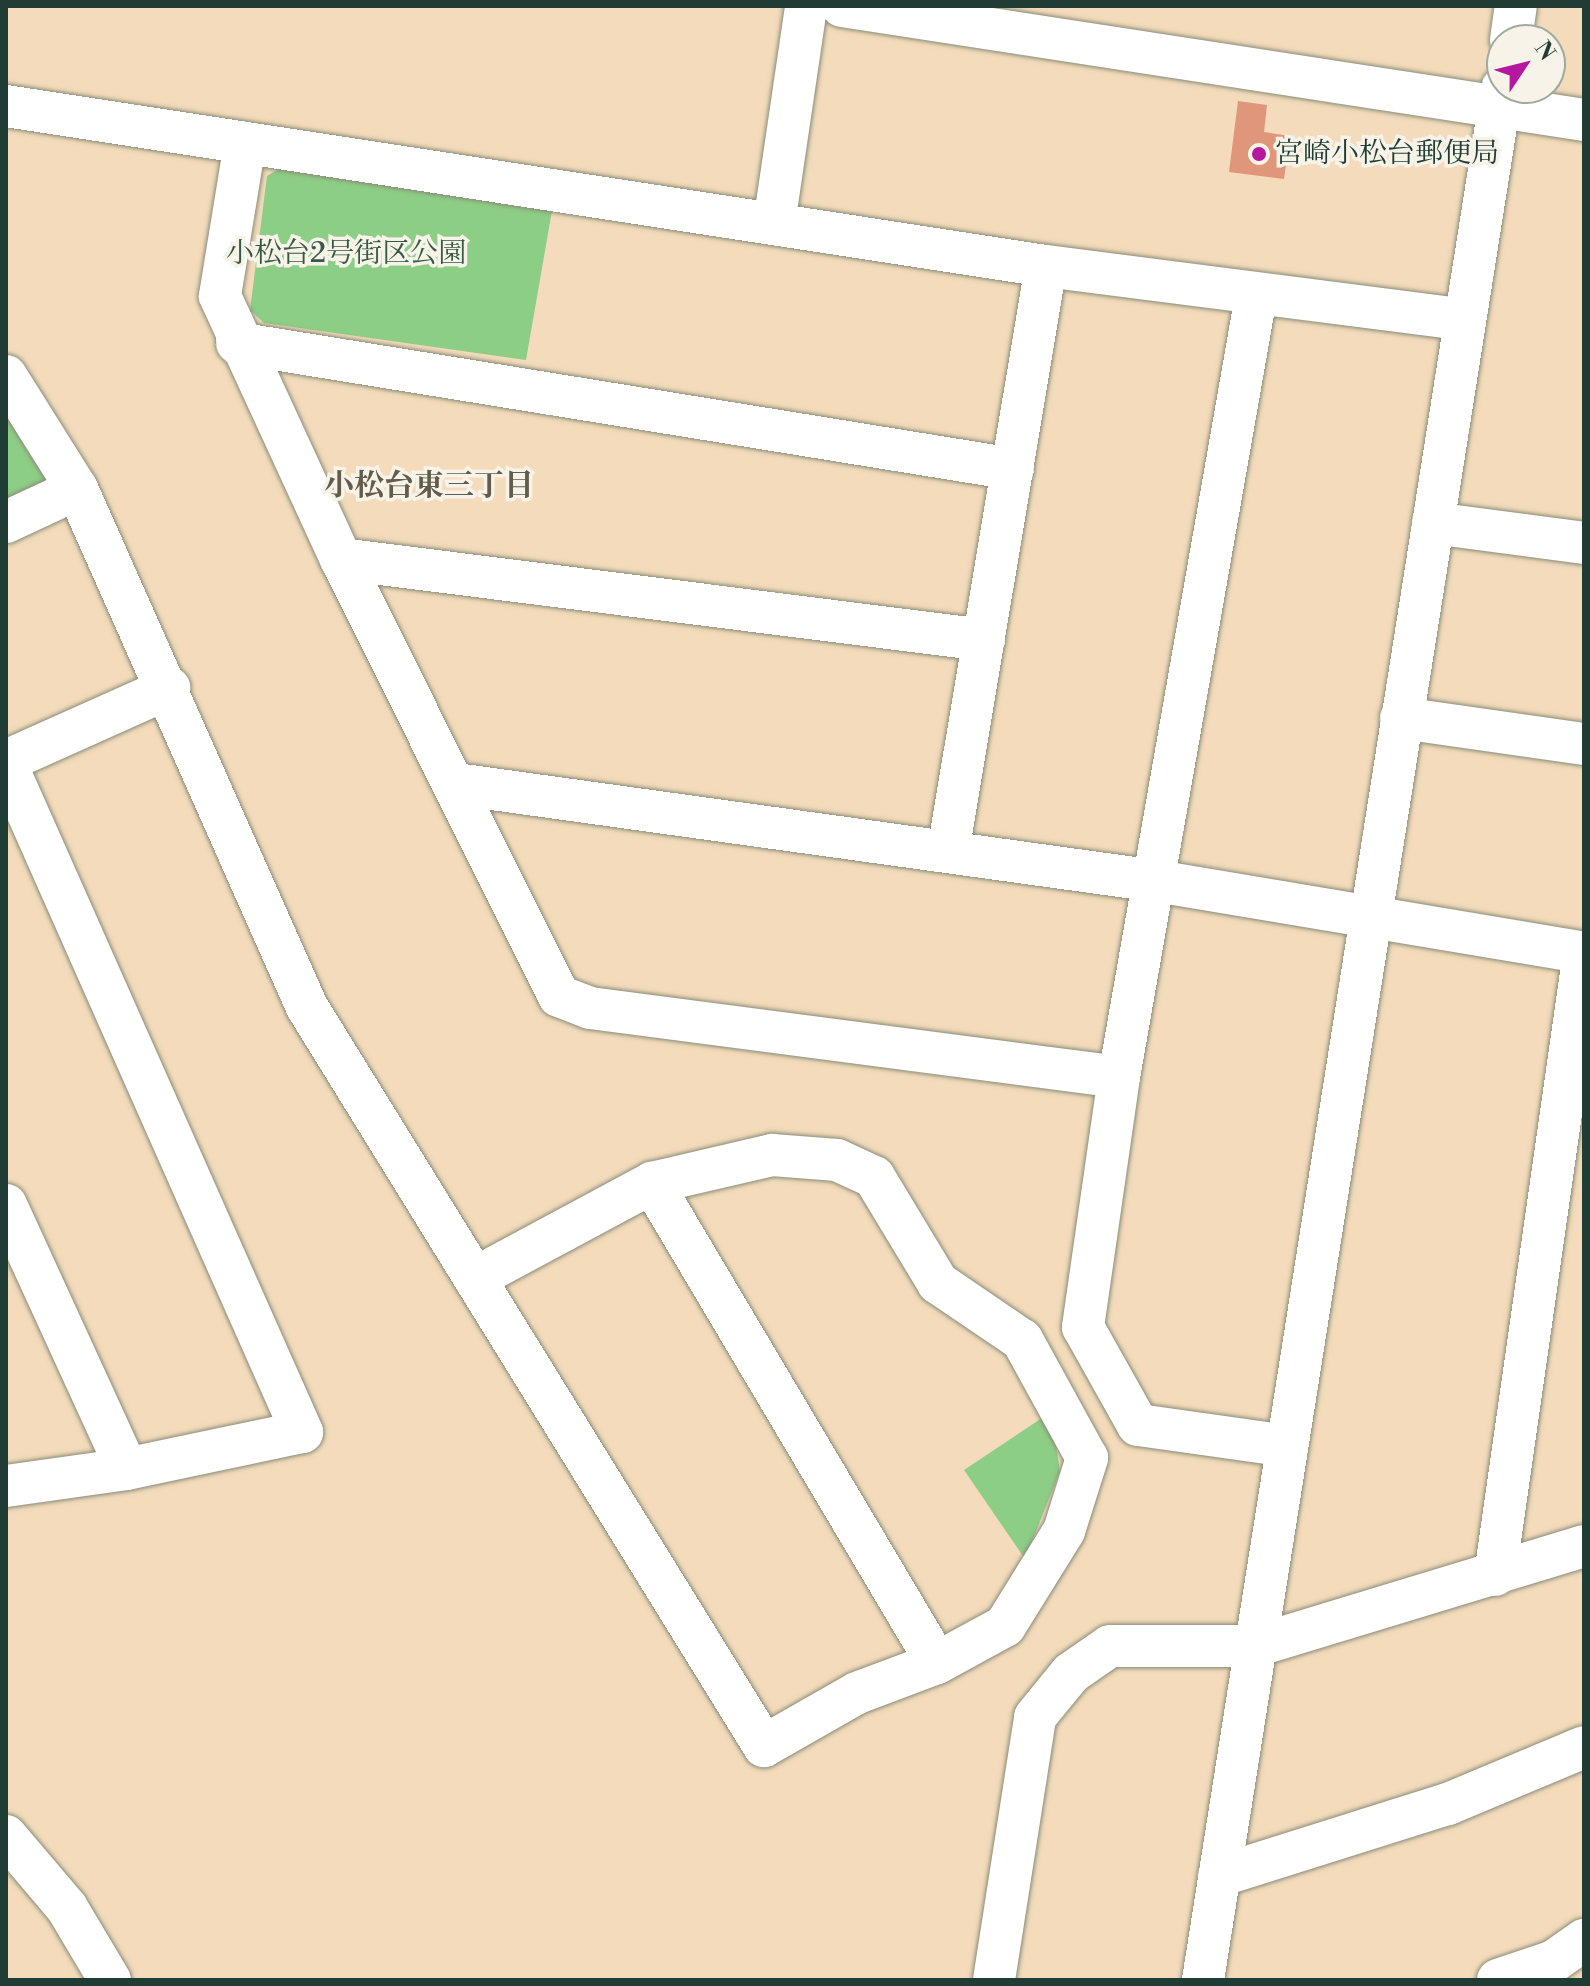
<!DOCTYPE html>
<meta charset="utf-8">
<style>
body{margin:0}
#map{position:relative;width:1590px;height:1986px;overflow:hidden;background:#f3dbbb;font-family:"Libre Bodoni","Noto Serif JP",serif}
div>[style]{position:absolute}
.green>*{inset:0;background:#8dce86}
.building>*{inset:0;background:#df967a}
.roads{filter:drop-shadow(0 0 2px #898c78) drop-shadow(0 0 2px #898c78)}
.minor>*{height:42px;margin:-21px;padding:0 21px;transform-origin:21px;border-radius:21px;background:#fff}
.dots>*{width:22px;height:22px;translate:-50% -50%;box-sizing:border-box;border:4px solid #f7f3e8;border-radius:50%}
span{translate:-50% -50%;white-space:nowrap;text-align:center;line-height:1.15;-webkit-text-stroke:7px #f7f3e8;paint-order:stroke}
.poi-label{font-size:28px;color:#1f3d34}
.left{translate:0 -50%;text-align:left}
.park-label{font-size:28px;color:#355a44}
.neighbourhood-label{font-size:30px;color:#625c4c;font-weight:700}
.frame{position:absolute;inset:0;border:8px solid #1f3d34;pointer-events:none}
.north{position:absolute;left:1486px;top:24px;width:80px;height:80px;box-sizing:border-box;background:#f7f3e8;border:2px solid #a1aaa0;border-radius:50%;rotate:55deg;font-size:22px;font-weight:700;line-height:32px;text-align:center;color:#1f3d34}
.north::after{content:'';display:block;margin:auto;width:28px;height:36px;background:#b5179e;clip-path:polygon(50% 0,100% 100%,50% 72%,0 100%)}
</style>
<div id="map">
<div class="green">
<i style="clip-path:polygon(287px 164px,553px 205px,526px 360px,264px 323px,250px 310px,267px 176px)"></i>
<i style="clip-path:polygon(6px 409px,51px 484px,6px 502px)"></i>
<i style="clip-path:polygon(1042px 1418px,1055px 1439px,1060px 1471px,1025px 1559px,964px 1470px)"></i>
</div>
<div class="building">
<i style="clip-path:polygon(1238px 101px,1267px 105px,1264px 132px,1290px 136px,1284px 179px,1229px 172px)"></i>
</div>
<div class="roads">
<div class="minor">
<i style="left:842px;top:6px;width:751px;rotate:8.73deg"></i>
<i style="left:1511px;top:40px;width:34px;rotate:-82deg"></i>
<i style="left:6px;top:106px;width:1052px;rotate:8.75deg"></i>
<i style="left:1046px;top:266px;width:422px;rotate:7.3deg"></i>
<i style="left:245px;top:143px;width:155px;rotate:99.3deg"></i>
<i style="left:220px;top:296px;width:289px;rotate:65.3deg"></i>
<i style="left:341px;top:559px;width:488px;rotate:63.5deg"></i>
<i style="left:559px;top:996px;width:33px;rotate:21deg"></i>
<i style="left:590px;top:1008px;width:533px;rotate:7.43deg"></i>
<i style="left:774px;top:224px;width:220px;rotate:-81.6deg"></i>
<i style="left:1256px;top:296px;width:793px;rotate:99.95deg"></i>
<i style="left:1119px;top:1077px;width:253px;rotate:98.2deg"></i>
<i style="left:1083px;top:1327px;width:112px;rotate:60.7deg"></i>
<i style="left:1138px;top:1425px;width:150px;rotate:8deg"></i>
<i style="left:237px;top:343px;width:786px;rotate:9.22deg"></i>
<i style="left:6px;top:376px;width:133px;rotate:57.9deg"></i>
<i style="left:77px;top:489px;width:567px;rotate:66.06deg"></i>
<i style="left:307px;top:1007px;width:869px;rotate:58.27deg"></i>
<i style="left:764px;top:1746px;width:107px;rotate:-29.7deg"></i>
<i style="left:857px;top:1693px;width:85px;rotate:-20.6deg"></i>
<i style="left:937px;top:1663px;width:77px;rotate:-28.6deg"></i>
<i style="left:1005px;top:1626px;width:112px;rotate:-58.2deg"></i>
<i style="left:1064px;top:1531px;width:77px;rotate:-72.5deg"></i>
<i style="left:1087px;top:1458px;width:135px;rotate:-118.8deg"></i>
<i style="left:1022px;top:1340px;width:102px;rotate:-145.8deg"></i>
<i style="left:938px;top:1283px;width:124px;rotate:-121.1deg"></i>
<i style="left:874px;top:1177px;width:41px;rotate:-155.3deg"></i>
<i style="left:837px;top:1160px;width:65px;rotate:-175.6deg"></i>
<i style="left:772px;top:1155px;width:123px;rotate:166.9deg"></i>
<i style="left:652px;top:1183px;width:201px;rotate:151.8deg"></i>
<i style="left:6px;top:522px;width:78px;rotate:-24.9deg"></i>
<i style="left:1433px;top:523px;width:152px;rotate:7.5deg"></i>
<i style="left:341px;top:559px;width:648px;rotate:7.18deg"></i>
<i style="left:1401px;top:718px;width:185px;rotate:8.1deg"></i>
<i style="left:6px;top:761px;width:179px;rotate:-24.1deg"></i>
<i style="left:6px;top:764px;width:731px;rotate:66.1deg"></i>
<i style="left:302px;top:1432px;width:179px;rotate:168.1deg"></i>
<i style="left:127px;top:1469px;width:122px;rotate:172deg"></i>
<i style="left:456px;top:784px;width:707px;rotate:7.89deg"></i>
<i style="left:1156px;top:881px;width:434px;rotate:9.5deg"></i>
<i style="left:948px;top:852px;width:594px;rotate:-80.51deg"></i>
<i style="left:652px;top:1183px;width:558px;rotate:59.3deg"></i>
<i style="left:6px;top:1205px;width:290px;rotate:65.4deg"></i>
<i style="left:1495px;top:1575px;width:629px;rotate:-81.87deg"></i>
<i style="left:6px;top:1836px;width:94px;rotate:49.7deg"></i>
<i style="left:67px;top:1908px;width:84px;rotate:59.2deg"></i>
<i style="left:1219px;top:1876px;width:240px;rotate:-17.5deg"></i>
<i style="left:1448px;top:1804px;width:147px;rotate:-22.7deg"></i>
<i style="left:994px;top:1980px;width:266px;rotate:-81.1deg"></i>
<i style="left:1035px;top:1717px;width:57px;rotate:-50.7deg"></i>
<i style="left:1071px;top:1673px;width:47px;rotate:-34.7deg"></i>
<i style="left:1110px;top:1646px;width:145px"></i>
<i style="left:1255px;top:1646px;width:344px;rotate:-16.9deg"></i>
<i style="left:1203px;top:1980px;width:1915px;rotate:-81.02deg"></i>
<i style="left:1498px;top:1980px;width:59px;rotate:-18.7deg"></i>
<i style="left:1554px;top:1961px;width:37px;rotate:-35deg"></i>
</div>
</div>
<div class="dots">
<i style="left:1259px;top:154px;background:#b5179e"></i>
</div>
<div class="poi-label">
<span class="left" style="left:1275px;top:154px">宮崎小松台郵便局</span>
</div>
<div class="park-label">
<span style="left:346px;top:254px">小松台2号街区公園</span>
</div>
<div class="neighbourhood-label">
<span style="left:429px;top:486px">小松台東三丁目</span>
</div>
<div class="frame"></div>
<div class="north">N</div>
</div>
